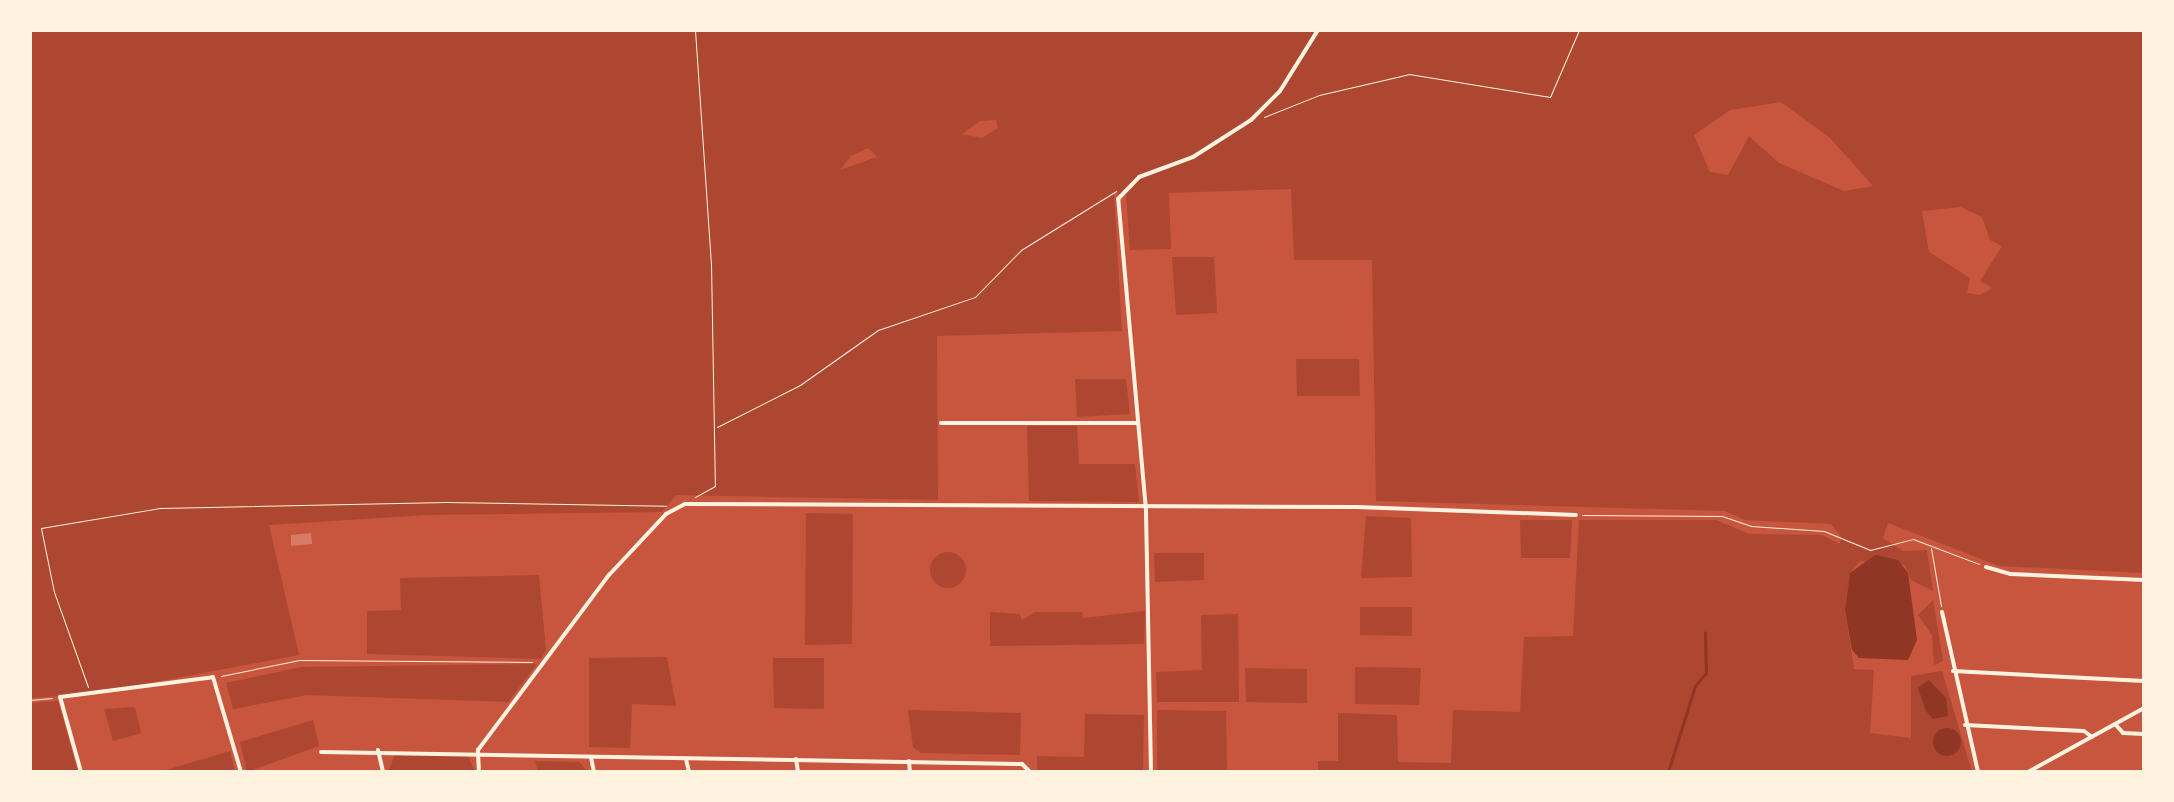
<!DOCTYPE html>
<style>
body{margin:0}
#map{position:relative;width:2174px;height:802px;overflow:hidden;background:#c8553d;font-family:"Open Sans",sans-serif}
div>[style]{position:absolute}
.green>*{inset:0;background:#ae4732}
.round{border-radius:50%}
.water>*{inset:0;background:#8f3625}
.stream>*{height:2.5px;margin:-1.25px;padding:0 1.25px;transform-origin:1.25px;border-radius:1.25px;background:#8f3625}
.building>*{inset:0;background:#d67c66}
.path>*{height:1px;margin:-0.5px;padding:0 0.5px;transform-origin:0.5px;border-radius:0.5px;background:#fff3e0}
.minor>*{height:4px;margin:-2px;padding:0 2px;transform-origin:2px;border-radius:2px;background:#fff3e0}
.tertiary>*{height:4px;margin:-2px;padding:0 2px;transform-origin:2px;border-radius:2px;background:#fff3e0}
span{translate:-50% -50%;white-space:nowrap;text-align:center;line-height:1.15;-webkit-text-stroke:9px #fff3e0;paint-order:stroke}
.frame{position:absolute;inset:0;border:32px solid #fff3e0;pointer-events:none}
</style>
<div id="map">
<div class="green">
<i style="clip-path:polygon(evenodd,30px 30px,2144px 30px,2144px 573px,1999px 566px,1888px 523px,1883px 538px,1903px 551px,1927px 550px,1933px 591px,1911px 580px,1905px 565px,1860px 561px,1850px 573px,1845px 610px,1854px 669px,1874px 670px,1870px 733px,1911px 738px,1911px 676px,1942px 671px,1972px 772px,1318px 772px,1318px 761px,1338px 761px,1338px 713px,1397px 715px,1398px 762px,1451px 763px,1453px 710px,1520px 712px,1524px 637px,1573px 636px,1579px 520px,1716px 520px,1749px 534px,1822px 535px,1840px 544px,1841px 536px,1831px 524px,1745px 520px,1725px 511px,1376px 501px,1372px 260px,1294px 260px,1291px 189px,1169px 193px,1171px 249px,1130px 250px,1126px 195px,1114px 193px,1122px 331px,937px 336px,938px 500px,676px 495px,662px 512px,428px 515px,269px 525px,299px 655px,91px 694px,30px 698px,30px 30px,1781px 102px,1829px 137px,1873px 186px,1844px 191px,1779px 163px,1749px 136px,1728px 175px,1710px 172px,1694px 135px,1730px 110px,1781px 102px,30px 30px,996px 120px,998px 128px,982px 138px,962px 134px,980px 121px,996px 120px,30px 30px,868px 148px,877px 157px,840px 170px,851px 156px,868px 148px,30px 30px,1961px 207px,1982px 217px,1990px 240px,2002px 246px,1980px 281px,1992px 288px,1980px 295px,1967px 293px,1970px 278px,1929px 252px,1922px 211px,1961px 207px)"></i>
<i style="clip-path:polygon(1172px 257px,1214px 257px,1217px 313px,1176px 315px)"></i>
<i style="clip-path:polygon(1296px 359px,1359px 359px,1360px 396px,1297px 396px)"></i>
<i style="clip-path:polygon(1075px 379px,1126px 379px,1130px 414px,1077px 417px)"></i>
<i style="clip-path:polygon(1027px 426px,1077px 426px,1079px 464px,1135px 464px,1139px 502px,1029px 501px)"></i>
<i style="clip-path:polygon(806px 513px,853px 514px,852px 644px,805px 645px)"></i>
<i style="clip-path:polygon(1366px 516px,1411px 518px,1412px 577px,1361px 578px)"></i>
<i style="clip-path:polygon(1520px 520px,1572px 520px,1570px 558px,1521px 558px)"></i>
<i class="round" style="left:930px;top:552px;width:36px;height:36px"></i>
<i style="clip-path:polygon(1154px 553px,1204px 553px,1204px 580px,1155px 582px)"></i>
<i style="clip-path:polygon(539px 575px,546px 650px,541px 659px,367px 654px,367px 611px,401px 610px,400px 578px)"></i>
<i style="clip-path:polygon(1933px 600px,1943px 661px,1934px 665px,1932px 635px,1918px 615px)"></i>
<i style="clip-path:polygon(1360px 607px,1412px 607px,1412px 636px,1360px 635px)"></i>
<i style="clip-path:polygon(1145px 611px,1144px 644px,990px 646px,990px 612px,1020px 614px,1022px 620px,1035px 612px,1082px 612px,1083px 618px)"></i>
<i style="clip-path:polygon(1238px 614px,1239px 702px,1157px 702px,1156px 672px,1202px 670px,1201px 615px)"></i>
<i style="clip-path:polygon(667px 657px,676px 706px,632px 704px,630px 748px,589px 747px,589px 658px)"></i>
<i style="clip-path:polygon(773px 658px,824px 658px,824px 709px,774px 708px)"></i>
<i style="clip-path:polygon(537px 664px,508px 702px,307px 695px,233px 709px,226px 683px,301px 667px)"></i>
<i style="clip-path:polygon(1355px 667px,1421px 668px,1419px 705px,1355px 704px)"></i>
<i style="clip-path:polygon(1245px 668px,1307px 669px,1307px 703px,1246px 702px)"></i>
<i style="clip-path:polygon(58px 701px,78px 772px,30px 772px,30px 703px)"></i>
<i style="clip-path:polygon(135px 707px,141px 733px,113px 741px,104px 709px)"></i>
<i style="clip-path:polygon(908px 710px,1021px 713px,1020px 755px,921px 753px,913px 747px)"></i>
<i style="clip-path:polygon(1157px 710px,1226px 711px,1227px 772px,1157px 772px)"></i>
<i style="clip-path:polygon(1085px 714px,1144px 715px,1143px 772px,1037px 772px,1037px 756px,1084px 757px)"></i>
<i style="clip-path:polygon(313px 720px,319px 746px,247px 772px,240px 742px)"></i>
<i style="clip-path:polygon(230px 751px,235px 772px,159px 772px)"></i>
<i style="clip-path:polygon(396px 752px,468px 756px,475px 772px,388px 772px)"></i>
<i style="clip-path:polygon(535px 761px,579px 762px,588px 772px,538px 772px)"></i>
</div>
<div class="water">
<i style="clip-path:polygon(1875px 555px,1898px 560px,1908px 573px,1917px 640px,1908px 660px,1859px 658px,1852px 650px,1845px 610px,1850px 573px)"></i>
<i style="clip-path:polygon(1929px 680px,1946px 698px,1948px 716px,1933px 719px,1926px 711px,1918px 688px)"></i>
<i class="round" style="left:1933px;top:728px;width:28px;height:28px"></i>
</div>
<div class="stream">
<i style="left:1668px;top:772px;width:90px;rotate:-72.6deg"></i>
<i style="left:1695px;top:686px;width:17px;rotate:-50deg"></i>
<i style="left:1706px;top:673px;width:40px;rotate:-91.4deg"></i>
</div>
<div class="building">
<i style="clip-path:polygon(311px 533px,312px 544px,291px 546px,291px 535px)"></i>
</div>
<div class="path">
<i style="left:695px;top:30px;width:234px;rotate:86.1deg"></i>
<i style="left:711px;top:263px;width:223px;rotate:89deg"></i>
<i style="left:715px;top:486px;width:23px;rotate:151deg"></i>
<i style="left:1264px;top:117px;width:59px;rotate:-21.8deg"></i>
<i style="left:1319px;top:95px;width:92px;rotate:-13.1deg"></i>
<i style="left:1409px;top:74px;width:143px;rotate:9.3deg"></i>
<i style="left:1550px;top:97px;width:73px;rotate:-66.6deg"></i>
<i style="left:717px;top:427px;width:93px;rotate:-26.8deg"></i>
<i style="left:800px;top:385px;width:95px;rotate:-35.2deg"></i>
<i style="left:878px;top:330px;width:102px;rotate:-18.8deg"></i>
<i style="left:975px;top:297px;width:66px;rotate:-45.6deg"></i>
<i style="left:1021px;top:250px;width:112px;rotate:-31.8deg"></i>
<i style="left:1582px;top:515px;width:140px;rotate:0.4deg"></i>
<i style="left:1722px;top:516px;width:31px;rotate:19deg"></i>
<i style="left:1751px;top:526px;width:73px;rotate:3.9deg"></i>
<i style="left:1824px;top:531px;width:50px;rotate:22.4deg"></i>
<i style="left:1870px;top:550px;width:44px;rotate:-14.3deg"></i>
<i style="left:1913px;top:539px;width:71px;rotate:20.7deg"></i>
<i style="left:1931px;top:548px;width:59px;rotate:80.2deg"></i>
<i style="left:221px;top:676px;width:80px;rotate:-11.6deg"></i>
<i style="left:299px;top:660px;width:233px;rotate:0.5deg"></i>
<i style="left:88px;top:687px;width:101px;rotate:-109.7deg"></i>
<i style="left:54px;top:592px;width:65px;rotate:-101.5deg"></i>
<i style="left:41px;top:528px;width:122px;rotate:-9.5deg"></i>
<i style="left:161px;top:508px;width:285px;rotate:-1.2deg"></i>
<i style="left:446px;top:502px;width:220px;rotate:1deg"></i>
<i style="left:30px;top:700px;width:22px;rotate:-5deg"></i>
</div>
<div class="minor">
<i style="left:941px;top:423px;width:197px"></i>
<i style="left:1986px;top:567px;width:25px;rotate:16deg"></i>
<i style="left:2010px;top:574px;width:134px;rotate:2.6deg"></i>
<i style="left:1942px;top:612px;width:164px;rotate:77.3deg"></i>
<i style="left:1953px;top:671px;width:191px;rotate:3deg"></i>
<i style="left:2115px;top:724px;width:12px;rotate:48deg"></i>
<i style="left:2123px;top:733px;width:21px;rotate:3deg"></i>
<i style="left:1965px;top:725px;width:119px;rotate:2.9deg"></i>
<i style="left:2084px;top:731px;width:10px;rotate:37deg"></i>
<i style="left:378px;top:750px;width:23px;rotate:77deg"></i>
<i style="left:321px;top:752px;width:701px;rotate:0.98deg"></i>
<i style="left:1022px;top:764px;width:11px;rotate:45deg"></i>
<i style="left:591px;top:757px;width:15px;rotate:79deg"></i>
<i style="left:686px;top:759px;width:13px;rotate:77deg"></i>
<i style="left:796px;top:759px;width:13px;rotate:81deg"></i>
<i style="left:909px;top:761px;width:11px;rotate:85deg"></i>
<i style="left:81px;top:772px;width:78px;rotate:-105.6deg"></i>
<i style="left:60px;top:697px;width:154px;rotate:-7.4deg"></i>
<i style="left:213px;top:677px;width:99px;rotate:73.6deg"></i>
<i style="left:479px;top:772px;width:22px;rotate:-93deg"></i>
<i style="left:478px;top:750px;width:219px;rotate:-53.2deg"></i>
<i style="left:609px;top:575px;width:83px;rotate:-46.9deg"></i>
<i style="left:666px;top:514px;width:21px;rotate:-28deg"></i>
<i style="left:685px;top:504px;width:672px;rotate:0.26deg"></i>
<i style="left:1357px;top:507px;width:219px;rotate:2.1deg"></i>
<i style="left:1151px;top:772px;width:262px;rotate:-91.1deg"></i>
<i style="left:1146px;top:510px;width:312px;rotate:-95.1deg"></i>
<i style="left:1118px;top:199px;width:30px;rotate:-46deg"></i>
<i style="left:1139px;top:177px;width:58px;rotate:-20.3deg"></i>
<i style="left:1193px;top:157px;width:69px;rotate:-32.5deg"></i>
<i style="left:1251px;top:120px;width:41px;rotate:-45deg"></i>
<i style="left:1280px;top:91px;width:72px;rotate:-58.1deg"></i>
</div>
<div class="tertiary">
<i style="left:2028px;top:772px;width:132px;rotate:-28.9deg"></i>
</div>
<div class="frame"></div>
</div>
